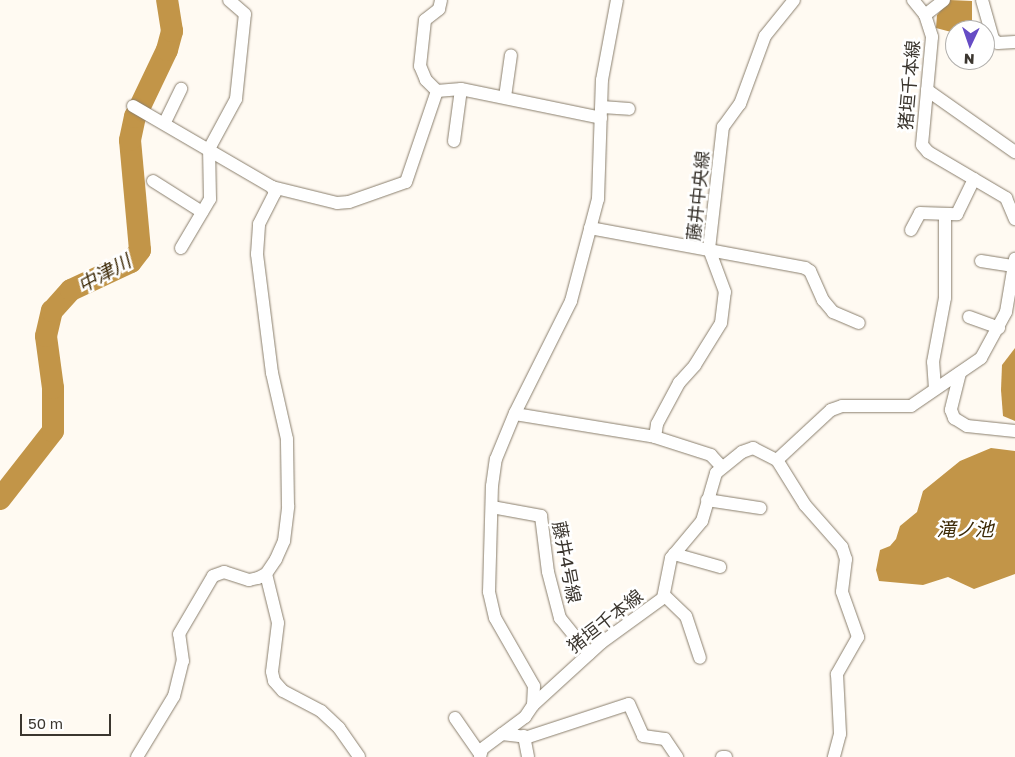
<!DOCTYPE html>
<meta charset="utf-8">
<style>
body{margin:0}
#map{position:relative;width:1015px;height:757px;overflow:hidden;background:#fffaf2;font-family:"Golos Text","Noto Sans JP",sans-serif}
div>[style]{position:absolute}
.water>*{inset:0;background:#c29548}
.river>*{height:22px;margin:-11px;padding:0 11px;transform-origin:11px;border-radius:11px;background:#c29548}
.roads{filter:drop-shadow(0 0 1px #8a7f6d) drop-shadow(0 0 1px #8a7f6d)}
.minor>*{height:12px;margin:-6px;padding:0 6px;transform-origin:6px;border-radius:6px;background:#fff}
span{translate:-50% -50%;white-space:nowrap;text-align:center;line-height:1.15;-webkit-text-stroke:5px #fff;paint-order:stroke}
.street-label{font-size:18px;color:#3b362f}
.water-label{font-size:19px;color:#3c2906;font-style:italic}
.north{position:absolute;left:945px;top:20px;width:50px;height:50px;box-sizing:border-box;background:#fff;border:1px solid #b1afac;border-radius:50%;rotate:183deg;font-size:14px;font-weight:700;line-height:20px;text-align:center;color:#3b362f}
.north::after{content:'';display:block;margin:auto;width:18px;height:22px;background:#664cc5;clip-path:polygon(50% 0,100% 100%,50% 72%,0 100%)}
.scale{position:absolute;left:20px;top:714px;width:91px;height:22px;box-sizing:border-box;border:2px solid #3b362f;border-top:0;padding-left:6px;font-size:15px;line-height:18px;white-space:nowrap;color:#3b362f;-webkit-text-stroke:4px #fff;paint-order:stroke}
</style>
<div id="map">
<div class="water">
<i style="clip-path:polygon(950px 0,972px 1px,972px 30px,955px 30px,955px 33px,936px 28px,937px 15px)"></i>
<i style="clip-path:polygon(1015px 348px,1015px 421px,1003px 416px,1001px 390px,1002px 365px)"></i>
<i style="clip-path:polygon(991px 448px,1015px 451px,1015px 574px,974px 589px,948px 577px,923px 585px,879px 581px,876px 570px,880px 550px,890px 546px,896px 539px,900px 526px,917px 512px,923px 491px,960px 461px)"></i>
</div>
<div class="river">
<i style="left:0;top:499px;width:86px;rotate:-52.1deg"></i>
<i style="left:53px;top:431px;width:43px;rotate:-90deg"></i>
<i style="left:53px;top:388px;width:52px;rotate:-97.7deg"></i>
<i style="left:46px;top:336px;width:26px;rotate:-77deg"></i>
<i style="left:52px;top:311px;width:28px;rotate:-48deg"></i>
<i style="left:71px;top:290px;width:66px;rotate:-25deg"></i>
<i style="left:131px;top:262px;width:15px;rotate:-53deg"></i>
<i style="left:140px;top:250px;width:110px;rotate:-95.2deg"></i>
<i style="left:130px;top:140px;width:24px;rotate:-78deg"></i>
<i style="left:135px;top:117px;width:74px;rotate:-64.5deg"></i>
<i style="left:167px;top:50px;width:20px;rotate:-75deg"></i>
<i style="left:172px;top:31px;width:31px;rotate:-99deg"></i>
</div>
<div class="roads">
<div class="minor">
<i style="left:913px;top:0;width:19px;rotate:51deg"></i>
<i style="left:925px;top:15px;width:23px;rotate:72deg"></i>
<i style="left:932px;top:37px;width:108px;rotate:95.3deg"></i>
<i style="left:922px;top:145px;width:9px;rotate:49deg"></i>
<i style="left:928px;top:152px;width:91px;rotate:30.5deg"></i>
<i style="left:1006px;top:198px;width:23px;rotate:67deg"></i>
<i style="left:982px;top:0;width:41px;rotate:74.2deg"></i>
<i style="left:993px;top:39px;width:6px;rotate:39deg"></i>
<i style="left:998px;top:43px;width:17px;rotate:-3deg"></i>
<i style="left:925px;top:15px;width:24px;rotate:-38deg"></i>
<i style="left:927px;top:90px;width:108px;rotate:35.2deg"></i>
<i style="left:437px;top:91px;width:16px;rotate:-135deg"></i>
<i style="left:426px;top:80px;width:15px;rotate:-113deg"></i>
<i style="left:420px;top:66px;width:46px;rotate:-83.8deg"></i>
<i style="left:425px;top:20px;width:18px;rotate:-38deg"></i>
<i style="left:439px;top:9px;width:9px;rotate:-77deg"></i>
<i style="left:505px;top:97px;width:42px;rotate:-81.9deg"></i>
<i style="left:133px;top:106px;width:161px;rotate:30.2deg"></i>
<i style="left:272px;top:187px;width:67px;rotate:13.8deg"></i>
<i style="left:337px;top:203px;width:12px;rotate:-5deg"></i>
<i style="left:349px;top:202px;width:60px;rotate:-19.3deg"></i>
<i style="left:406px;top:182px;width:96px;rotate:-71.2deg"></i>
<i style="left:437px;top:91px;width:24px;rotate:-5deg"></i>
<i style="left:461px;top:89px;width:143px;rotate:11.7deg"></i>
<i style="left:602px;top:107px;width:27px;rotate:4deg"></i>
<i style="left:165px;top:122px;width:37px;rotate:-64deg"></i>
<i style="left:454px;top:141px;width:52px;rotate:-82.3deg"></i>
<i style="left:153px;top:181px;width:58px;rotate:32.3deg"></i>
<i style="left:590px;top:228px;width:219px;rotate:10.5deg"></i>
<i style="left:805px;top:268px;width:6px;rotate:31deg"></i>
<i style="left:810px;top:271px;width:32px;rotate:66deg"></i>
<i style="left:823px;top:300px;width:16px;rotate:50deg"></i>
<i style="left:833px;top:312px;width:28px;rotate:23deg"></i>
<i style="left:911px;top:230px;width:19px;rotate:-62deg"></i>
<i style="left:920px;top:213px;width:37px;rotate:2deg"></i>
<i style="left:957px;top:214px;width:39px;rotate:-64deg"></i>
<i style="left:181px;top:248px;width:57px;rotate:-59.4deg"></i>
<i style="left:210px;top:199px;width:50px;rotate:-91.1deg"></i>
<i style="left:209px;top:149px;width:57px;rotate:-61.6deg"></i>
<i style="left:236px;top:99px;width:85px;rotate:-84deg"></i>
<i style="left:245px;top:14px;width:21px;rotate:-139deg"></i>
<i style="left:981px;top:261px;width:33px;rotate:9deg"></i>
<i style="left:969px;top:317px;width:32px;rotate:20deg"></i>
<i style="left:960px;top:373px;width:38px;rotate:104deg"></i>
<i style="left:951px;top:410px;width:9px;rotate:69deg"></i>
<i style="left:954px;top:418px;width:15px;rotate:32deg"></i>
<i style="left:967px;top:426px;width:48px;rotate:5.9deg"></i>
<i style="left:935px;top:389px;width:27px;rotate:-94deg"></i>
<i style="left:933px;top:362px;width:65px;rotate:-79.4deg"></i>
<i style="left:945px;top:298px;width:83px;rotate:-90deg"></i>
<i style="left:515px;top:414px;width:142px;rotate:9.3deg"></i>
<i style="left:777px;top:460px;width:53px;rotate:58.1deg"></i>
<i style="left:805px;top:505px;width:56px;rotate:48.6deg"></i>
<i style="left:842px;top:547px;width:13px;rotate:72deg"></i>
<i style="left:846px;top:559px;width:33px;rotate:97deg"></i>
<i style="left:842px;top:592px;width:48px;rotate:70.4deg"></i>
<i style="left:858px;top:637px;width:43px;rotate:119.6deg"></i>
<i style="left:837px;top:674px;width:60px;rotate:87.1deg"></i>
<i style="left:840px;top:734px;width:24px;rotate:105deg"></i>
<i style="left:722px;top:467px;width:16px;rotate:-133deg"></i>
<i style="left:711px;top:455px;width:59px;rotate:-162.2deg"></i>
<i style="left:655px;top:437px;width:13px;rotate:-81deg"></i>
<i style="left:657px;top:424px;width:47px;rotate:-61.8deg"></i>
<i style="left:679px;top:383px;width:24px;rotate:-48deg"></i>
<i style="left:695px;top:365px;width:49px;rotate:-58.2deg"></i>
<i style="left:721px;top:323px;width:31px;rotate:-83deg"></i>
<i style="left:725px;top:292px;width:46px;rotate:-110.4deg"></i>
<i style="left:709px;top:249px;width:123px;rotate:-83.5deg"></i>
<i style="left:723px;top:127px;width:29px;rotate:-54deg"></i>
<i style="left:740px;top:104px;width:72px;rotate:-69.8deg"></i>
<i style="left:765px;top:36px;width:46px;rotate:-51.1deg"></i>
<i style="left:707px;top:500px;width:54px;rotate:8.6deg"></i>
<i style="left:492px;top:507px;width:50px;rotate:10.4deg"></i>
<i style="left:541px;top:516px;width:56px;rotate:82.9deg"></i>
<i style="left:548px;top:572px;width:48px;rotate:75.4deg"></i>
<i style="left:560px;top:618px;width:46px;rotate:51.1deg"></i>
<i style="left:674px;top:554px;width:48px;rotate:15.8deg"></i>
<i style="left:266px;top:574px;width:50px;rotate:76.2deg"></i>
<i style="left:278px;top:623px;width:49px;rotate:97deg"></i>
<i style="left:272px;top:672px;width:9px;rotate:77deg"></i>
<i style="left:274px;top:681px;width:13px;rotate:48deg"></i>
<i style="left:283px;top:691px;width:43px;rotate:27.8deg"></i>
<i style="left:321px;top:711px;width:25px;rotate:43deg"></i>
<i style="left:339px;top:728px;width:35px;rotate:55deg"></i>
<i style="left:664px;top:595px;width:30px;rotate:44deg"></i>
<i style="left:686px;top:616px;width:44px;rotate:71.6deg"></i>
<i style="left:533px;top:705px;width:92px;rotate:-42.4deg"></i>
<i style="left:601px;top:643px;width:77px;rotate:-36deg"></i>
<i style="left:663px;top:598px;width:41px;rotate:-78.7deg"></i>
<i style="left:671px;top:558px;width:48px;rotate:-50deg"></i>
<i style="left:702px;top:521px;width:50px;rotate:-73.7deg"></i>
<i style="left:716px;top:473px;width:33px;rotate:-39deg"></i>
<i style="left:742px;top:452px;width:12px;rotate:-20deg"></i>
<i style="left:753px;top:448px;width:27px;rotate:27deg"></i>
<i style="left:777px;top:460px;width:74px;rotate:-42.8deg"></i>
<i style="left:831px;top:410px;width:12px;rotate:-20deg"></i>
<i style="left:842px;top:406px;width:69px"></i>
<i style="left:911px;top:406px;width:85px;rotate:-34.4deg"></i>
<i style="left:981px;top:358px;width:52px;rotate:-61.5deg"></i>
<i style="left:1006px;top:312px;width:54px;rotate:-80.4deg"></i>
<i style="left:455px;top:718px;width:44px;rotate:55.2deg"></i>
<i style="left:502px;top:734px;width:26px;rotate:7deg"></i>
<i style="left:528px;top:737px;width:106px;rotate:-18.1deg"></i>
<i style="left:629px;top:704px;width:35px;rotate:66deg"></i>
<i style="left:643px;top:736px;width:22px;rotate:8deg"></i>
<i style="left:665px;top:739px;width:22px;rotate:56deg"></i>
<i style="left:524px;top:736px;width:21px;rotate:79deg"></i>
<i style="left:137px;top:757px;width:71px;rotate:-58.8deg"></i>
<i style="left:174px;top:696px;width:36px;rotate:-76deg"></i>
<i style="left:183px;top:661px;width:27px;rotate:-98deg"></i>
<i style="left:179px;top:634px;width:67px;rotate:-59.6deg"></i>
<i style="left:213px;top:576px;width:12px;rotate:-20deg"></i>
<i style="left:224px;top:572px;width:26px;rotate:18deg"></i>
<i style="left:249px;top:580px;width:9px;rotate:-13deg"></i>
<i style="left:258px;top:578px;width:9px;rotate:-27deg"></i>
<i style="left:266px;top:574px;width:18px;rotate:-56deg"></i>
<i style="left:276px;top:559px;width:20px;rotate:-66deg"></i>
<i style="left:284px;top:541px;width:35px;rotate:-83deg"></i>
<i style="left:288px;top:506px;width:67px;rotate:-90.9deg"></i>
<i style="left:287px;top:439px;width:68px;rotate:-102.8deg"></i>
<i style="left:272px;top:373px;width:120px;rotate:-97.2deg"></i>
<i style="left:257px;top:254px;width:30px;rotate:-86deg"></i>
<i style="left:259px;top:224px;width:35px;rotate:-63deg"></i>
<i style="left:275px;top:193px;width:7px;rotate:-117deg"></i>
<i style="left:480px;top:757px;width:8px;rotate:-76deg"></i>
<i style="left:482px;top:749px;width:54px;rotate:-36.7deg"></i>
<i style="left:525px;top:717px;width:14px;rotate:-56deg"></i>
<i style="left:533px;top:705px;width:19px;rotate:-87deg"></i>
<i style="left:534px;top:686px;width:78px;rotate:-119.8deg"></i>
<i style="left:495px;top:618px;width:27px;rotate:-103deg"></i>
<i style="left:489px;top:592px;width:106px;rotate:-88.4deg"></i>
<i style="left:492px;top:486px;width:27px;rotate:-82deg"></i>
<i style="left:496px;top:459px;width:50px;rotate:-67.6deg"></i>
<i style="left:515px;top:413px;width:125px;rotate:-63.4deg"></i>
<i style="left:571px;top:301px;width:106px;rotate:-75.2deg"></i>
<i style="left:598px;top:199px;width:119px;rotate:-88.1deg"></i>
<i style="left:602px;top:80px;width:81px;rotate:-79.4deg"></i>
<i style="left:722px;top:757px;width:4px"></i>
</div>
</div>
<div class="street-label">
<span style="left:909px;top:85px;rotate:-85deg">猪垣千本線</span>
<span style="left:698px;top:196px;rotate:-84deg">藤井中央線</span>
<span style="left:567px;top:562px;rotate:79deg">藤井4号線</span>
<span style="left:605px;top:621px;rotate:-38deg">猪垣千本線</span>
</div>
<div class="water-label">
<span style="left:104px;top:273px;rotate:-29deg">中津川</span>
<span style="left:965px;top:529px">滝ノ池</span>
</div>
<div class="north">N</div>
<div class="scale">50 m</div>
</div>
